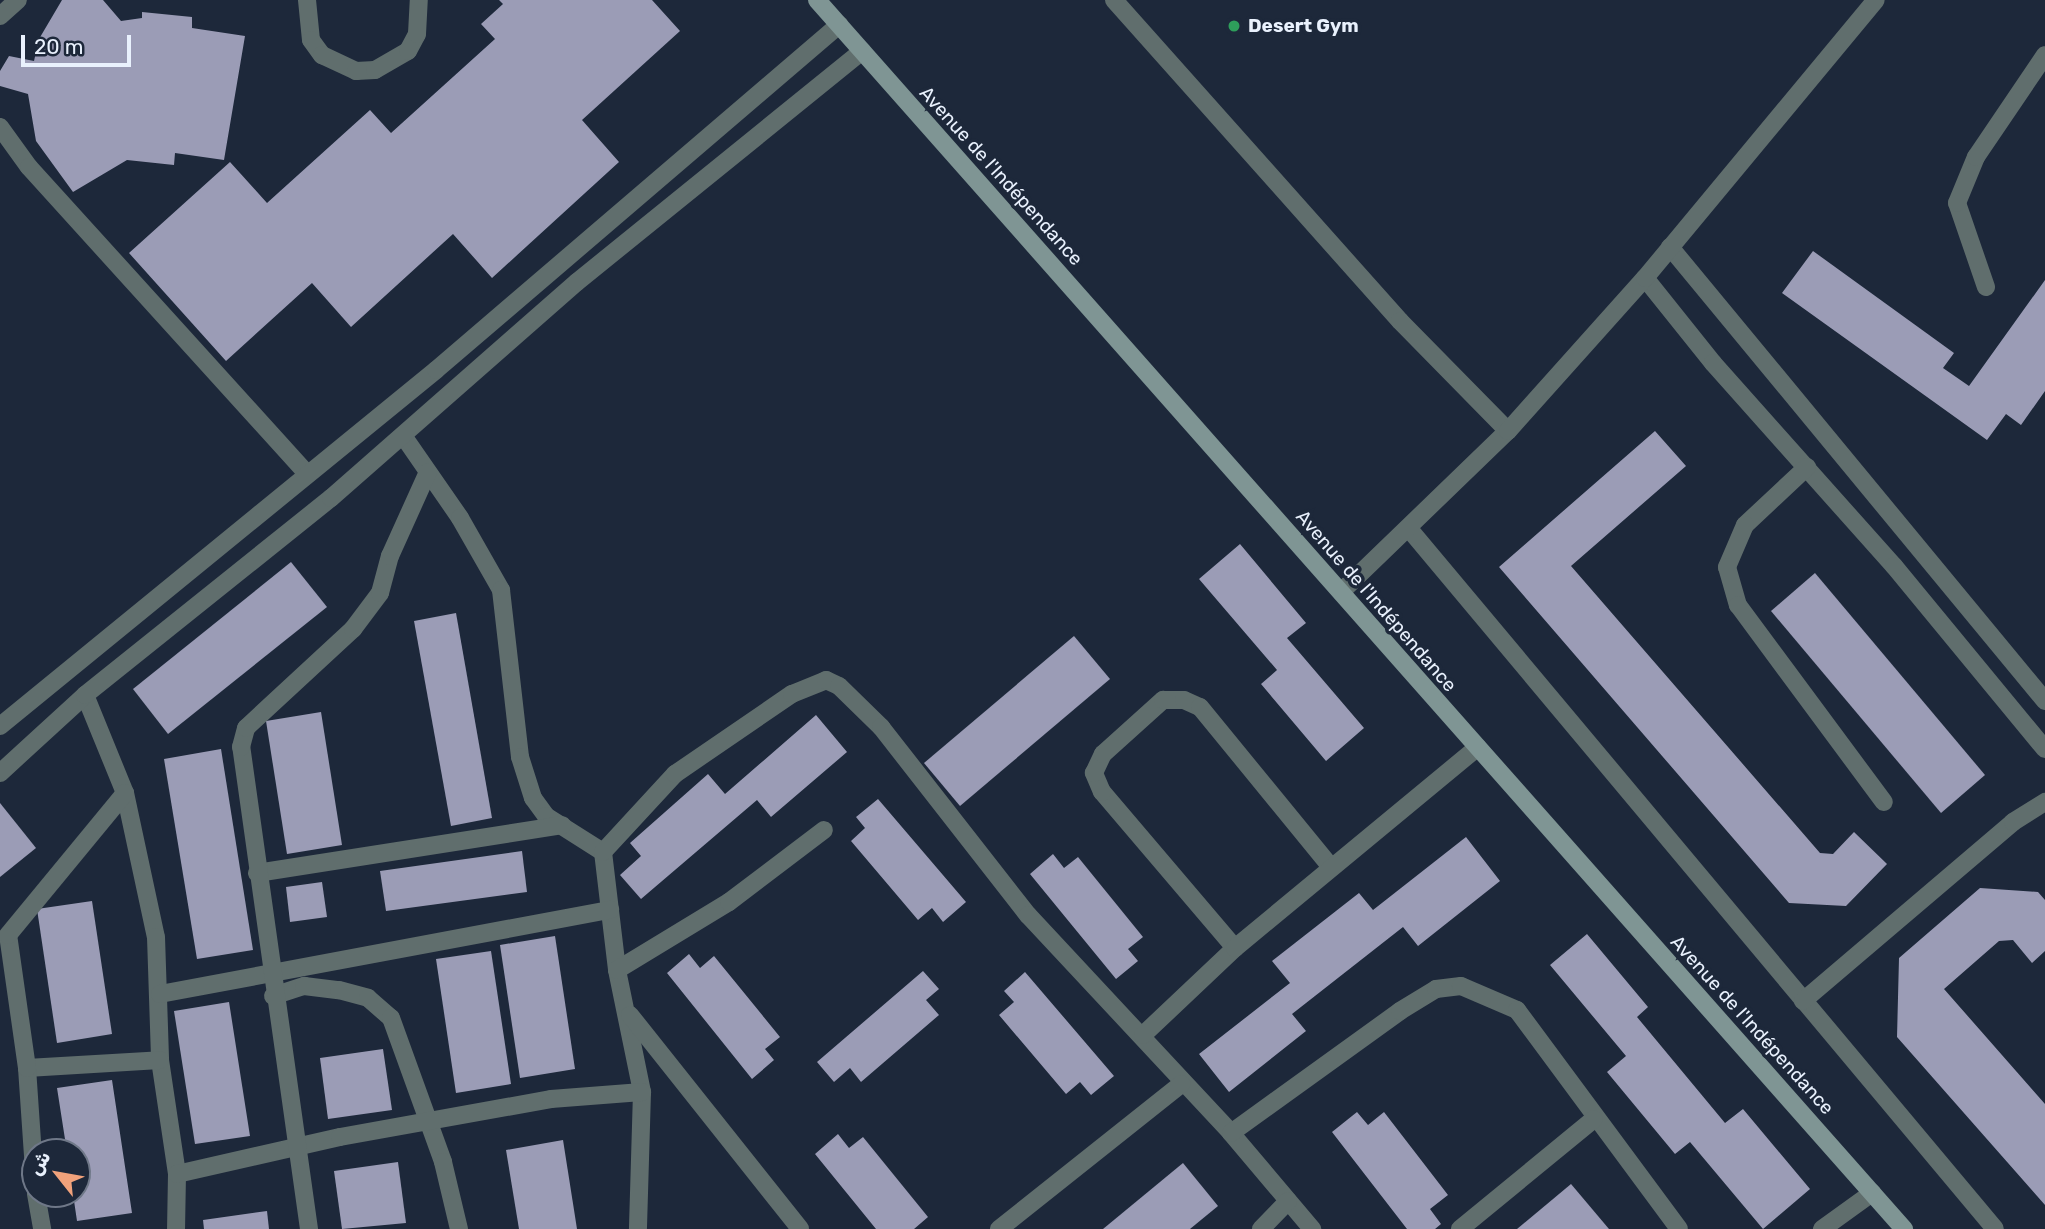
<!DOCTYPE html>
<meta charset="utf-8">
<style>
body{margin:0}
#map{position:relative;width:2045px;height:1229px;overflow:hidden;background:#1d283a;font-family:Rubik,Vazirmatn,sans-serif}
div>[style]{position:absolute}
.building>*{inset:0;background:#9b9cb6}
.lane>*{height:18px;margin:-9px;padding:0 9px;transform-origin:9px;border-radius:9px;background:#606e6d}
.street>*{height:18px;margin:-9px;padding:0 9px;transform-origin:9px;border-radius:9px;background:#606e6d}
.secondary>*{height:18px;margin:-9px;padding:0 9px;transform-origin:9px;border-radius:9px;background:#7f9594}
.dots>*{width:19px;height:19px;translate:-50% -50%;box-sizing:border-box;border:4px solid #1d283a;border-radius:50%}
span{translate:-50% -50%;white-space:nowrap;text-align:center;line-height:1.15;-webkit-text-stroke:7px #1d283a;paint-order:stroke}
.poi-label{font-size:19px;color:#e9f1fd;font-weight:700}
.left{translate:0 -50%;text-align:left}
.street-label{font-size:19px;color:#e9f1fd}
.north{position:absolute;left:21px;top:1138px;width:70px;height:70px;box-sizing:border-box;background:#1d283a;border:2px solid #6f7888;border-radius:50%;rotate:301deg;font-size:19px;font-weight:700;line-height:28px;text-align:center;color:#e9f1fd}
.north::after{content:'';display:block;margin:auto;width:24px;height:32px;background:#f1a27b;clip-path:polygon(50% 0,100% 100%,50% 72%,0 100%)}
.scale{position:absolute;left:21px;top:35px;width:110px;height:32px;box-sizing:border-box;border:4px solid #e9f1fd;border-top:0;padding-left:9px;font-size:21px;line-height:24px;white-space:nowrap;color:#e9f1fd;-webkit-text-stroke:5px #1d283a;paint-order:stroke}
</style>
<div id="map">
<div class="building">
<i style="clip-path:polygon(62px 0,103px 0,121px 21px,142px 18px,142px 12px,192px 17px,192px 28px,245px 36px,224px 160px,175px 153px,174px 165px,127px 160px,73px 192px,36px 141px,28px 94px,0 86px,0 71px,9px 56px,34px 61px,39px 39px)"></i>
<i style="clip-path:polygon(499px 0,652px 0,680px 31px,582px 120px,619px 162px,492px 278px,453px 234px,351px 327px,312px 283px,226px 361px,129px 253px,230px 162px,267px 203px,370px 110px,391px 133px,495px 39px,481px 24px,503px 4px)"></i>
<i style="clip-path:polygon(1813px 251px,1954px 353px,1943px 368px,1969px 386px,2045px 280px,2045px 391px,2021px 425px,2006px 414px,1987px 440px,1782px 293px)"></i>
<i style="clip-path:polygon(1655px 431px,1686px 466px,1571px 566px,1820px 853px,1833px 854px,1854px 832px,1887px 864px,1846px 906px,1789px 903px,1499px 567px)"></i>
<i style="clip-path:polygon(1240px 544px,1306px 623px,1287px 638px,1364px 728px,1326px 761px,1261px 684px,1277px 670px,1199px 579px)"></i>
<i style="clip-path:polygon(291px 562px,327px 607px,168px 734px,133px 689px)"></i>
<i style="clip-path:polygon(1815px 573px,1985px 775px,1941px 813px,1771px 611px)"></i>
<i style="clip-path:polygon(456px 613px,492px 818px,451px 826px,414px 621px)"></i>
<i style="clip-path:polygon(1074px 636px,1110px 679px,960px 806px,924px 763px)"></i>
<i style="clip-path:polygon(321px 712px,342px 845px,287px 854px,266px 721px)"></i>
<i style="clip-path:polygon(816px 715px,847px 752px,771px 817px,757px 800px,641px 899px,620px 875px,641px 856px,630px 843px,708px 774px,725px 794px)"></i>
<i style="clip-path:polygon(221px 749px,253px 950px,197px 959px,164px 759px)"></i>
<i style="clip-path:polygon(878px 799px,966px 902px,943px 922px,932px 908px,918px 920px,851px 841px,865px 828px,856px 817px)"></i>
<i style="clip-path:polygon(0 803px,36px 848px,0 877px)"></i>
<i style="clip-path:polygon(1466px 837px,1500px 881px,1418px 946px,1403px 927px,1292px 1014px,1306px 1031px,1229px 1092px,1199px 1054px,1290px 983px,1272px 961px,1359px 893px,1373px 910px)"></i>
<i style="clip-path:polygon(522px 851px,527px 892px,386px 911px,380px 871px)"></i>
<i style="clip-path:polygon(1053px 854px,1064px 868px,1078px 857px,1143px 937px,1128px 949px,1138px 961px,1116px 979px,1030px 874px)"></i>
<i style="clip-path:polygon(322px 882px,327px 917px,290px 922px,286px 887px)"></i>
<i style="clip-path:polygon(1980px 888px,2038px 892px,2045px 900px,2045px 951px,2032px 963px,2013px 940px,1999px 941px,1944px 989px,2045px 1104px,2045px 1205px,1897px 1037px,1899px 958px)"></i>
<i style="clip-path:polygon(92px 901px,112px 1034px,57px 1043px,37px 909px)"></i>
<i style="clip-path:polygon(1587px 934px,1648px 1007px,1637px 1017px,1725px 1123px,1743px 1109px,1810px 1189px,1763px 1229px,1690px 1142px,1675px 1154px,1607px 1072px,1626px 1056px,1550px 965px)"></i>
<i style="clip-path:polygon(555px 936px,575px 1069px,520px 1078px,500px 945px)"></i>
<i style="clip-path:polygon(491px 951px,511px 1084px,456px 1093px,436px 959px)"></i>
<i style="clip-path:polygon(689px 954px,700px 968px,714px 956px,780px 1037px,765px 1049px,774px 1060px,752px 1079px,667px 973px)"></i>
<i style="clip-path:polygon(923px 971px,939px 989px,926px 1000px,939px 1015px,861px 1082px,850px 1068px,834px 1082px,817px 1062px)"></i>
<i style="clip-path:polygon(1025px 972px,1114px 1076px,1091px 1095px,1080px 1082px,1066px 1094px,999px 1015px,1014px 1002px,1004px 991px)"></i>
<i style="clip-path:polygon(229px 1002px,250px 1136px,195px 1144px,174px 1011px)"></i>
<i style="clip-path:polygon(383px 1049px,392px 1110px,328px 1119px,320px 1058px)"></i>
<i style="clip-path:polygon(112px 1080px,132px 1213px,77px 1221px,73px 1194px,77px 1194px,77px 1152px,67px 1152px,57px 1088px)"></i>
<i style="clip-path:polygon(1357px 1112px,1368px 1125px,1384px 1112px,1448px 1195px,1430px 1209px,1441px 1224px,1435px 1229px,1407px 1229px,1332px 1132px)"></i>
<i style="clip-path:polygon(838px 1134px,849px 1148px,863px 1137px,928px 1217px,914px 1229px,876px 1229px,815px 1154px)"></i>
<i style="clip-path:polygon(563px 1140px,577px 1229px,519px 1229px,506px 1150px)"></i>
<i style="clip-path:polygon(398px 1162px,406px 1223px,342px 1229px,334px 1171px)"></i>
<i style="clip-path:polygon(1183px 1163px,1218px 1206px,1190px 1229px,1103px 1229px)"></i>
<i style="clip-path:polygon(1571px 1184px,1609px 1229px,1517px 1229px)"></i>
<i style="clip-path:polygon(267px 1211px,269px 1229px,204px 1229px,203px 1220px)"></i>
</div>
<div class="lane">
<i style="left:307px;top:0;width:40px;rotate:84.3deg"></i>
<i style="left:311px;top:40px;width:19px;rotate:54deg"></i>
<i style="left:322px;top:55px;width:38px;rotate:25deg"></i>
<i style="left:356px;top:71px;width:19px;rotate:-3deg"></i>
<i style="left:375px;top:70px;width:38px;rotate:-30deg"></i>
<i style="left:408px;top:51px;width:19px;rotate:-62deg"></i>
<i style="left:417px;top:34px;width:34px;rotate:-87deg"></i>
<i style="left:0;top:16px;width:24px;rotate:-42deg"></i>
<i style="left:0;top:127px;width:49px;rotate:54.1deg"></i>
<i style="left:29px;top:167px;width:414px;rotate:47.8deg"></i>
</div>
<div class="street">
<i style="left:1114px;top:0;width:430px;rotate:48.3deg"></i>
<i style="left:1400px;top:321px;width:154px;rotate:45.5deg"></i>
<i style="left:1670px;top:247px;width:589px;rotate:50.44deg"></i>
<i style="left:1645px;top:278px;width:109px;rotate:51.3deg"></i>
<i style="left:1713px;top:363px;width:272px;rotate:48.3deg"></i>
<i style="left:1894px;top:566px;width:237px;rotate:50.5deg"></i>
<i style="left:1986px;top:287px;width:89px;rotate:-109deg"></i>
<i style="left:1957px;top:203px;width:50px;rotate:-67.6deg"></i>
<i style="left:1976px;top:157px;width:123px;rotate:-55.9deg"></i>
<i style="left:404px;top:437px;width:98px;rotate:55.3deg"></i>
<i style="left:460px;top:518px;width:83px;rotate:60.3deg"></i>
<i style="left:501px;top:590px;width:168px;rotate:83.5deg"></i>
<i style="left:520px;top:757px;width:43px;rotate:72.4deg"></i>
<i style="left:533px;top:798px;width:22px;rotate:54deg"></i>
<i style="left:546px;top:816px;width:67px;rotate:32.3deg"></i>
<i style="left:603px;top:852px;width:119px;rotate:83.2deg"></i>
<i style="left:617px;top:970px;width:125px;rotate:78.4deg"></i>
<i style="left:642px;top:1092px;width:137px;rotate:91.7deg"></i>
<i style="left:1807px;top:467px;width:85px;rotate:136.9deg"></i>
<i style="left:1745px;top:525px;width:46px;rotate:113.2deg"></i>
<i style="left:1727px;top:567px;width:40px;rotate:74deg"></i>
<i style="left:1738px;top:605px;width:245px;rotate:53.5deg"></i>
<i style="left:1410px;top:530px;width:911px;rotate:50.07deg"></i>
<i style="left:1341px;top:592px;width:232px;rotate:-44deg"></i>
<i style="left:1508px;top:431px;width:205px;rotate:-48.2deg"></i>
<i style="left:1645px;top:278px;width:361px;rotate:-50.3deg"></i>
<i style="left:85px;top:695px;width:106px;rotate:67.8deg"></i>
<i style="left:125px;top:793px;width:147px;rotate:77.9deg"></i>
<i style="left:156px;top:937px;width:123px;rotate:88.1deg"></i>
<i style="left:160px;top:1060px;width:115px;rotate:81.5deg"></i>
<i style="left:177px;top:1174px;width:55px;rotate:91deg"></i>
<i style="left:0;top:726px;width:563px;rotate:-39.23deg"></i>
<i style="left:436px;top:370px;width:531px;rotate:-40.57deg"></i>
<i style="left:0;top:773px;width:115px;rotate:-42.5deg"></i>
<i style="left:85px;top:695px;width:315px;rotate:-38.7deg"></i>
<i style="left:331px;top:498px;width:327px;rotate:-41.3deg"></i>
<i style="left:577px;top:282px;width:367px;rotate:-39deg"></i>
<i style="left:603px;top:852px;width:106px;rotate:-47.3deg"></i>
<i style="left:675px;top:774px;width:142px;rotate:-34.4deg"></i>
<i style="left:792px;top:694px;width:37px;rotate:-22deg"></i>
<i style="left:826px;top:680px;width:14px;rotate:25deg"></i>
<i style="left:839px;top:686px;width:59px;rotate:44.3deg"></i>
<i style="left:881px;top:727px;width:239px;rotate:52deg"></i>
<i style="left:1028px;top:915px;width:298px;rotate:47deg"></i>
<i style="left:1231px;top:1133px;width:126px;rotate:49.8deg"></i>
<i style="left:257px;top:873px;width:309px;rotate:-8.9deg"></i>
<i style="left:1235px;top:948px;width:205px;rotate:-130.4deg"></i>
<i style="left:1102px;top:792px;width:21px;rotate:-113deg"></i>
<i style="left:1094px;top:773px;width:21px;rotate:-65deg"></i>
<i style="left:1103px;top:754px;width:81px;rotate:-42deg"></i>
<i style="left:1163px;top:700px;width:21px"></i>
<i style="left:1184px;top:700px;width:17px;rotate:24deg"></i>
<i style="left:1200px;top:707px;width:207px;rotate:50.7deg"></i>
<i style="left:617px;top:970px;width:131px;rotate:-31.3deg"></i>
<i style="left:729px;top:902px;width:119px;rotate:-37.2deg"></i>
<i style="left:160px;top:994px;width:458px;rotate:-10.6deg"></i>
<i style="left:273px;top:996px;width:33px;rotate:-18deg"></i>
<i style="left:304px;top:986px;width:35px;rotate:7deg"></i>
<i style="left:339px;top:990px;width:30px;rotate:15deg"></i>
<i style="left:368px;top:998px;width:30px;rotate:41deg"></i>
<i style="left:391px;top:1018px;width:153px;rotate:70.1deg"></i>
<i style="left:443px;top:1162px;width:69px;rotate:76.6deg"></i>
<i style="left:1803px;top:1001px;width:276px;rotate:-40.4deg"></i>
<i style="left:2013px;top:822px;width:38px;rotate:-32deg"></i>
<i style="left:630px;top:1015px;width:273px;rotate:51.5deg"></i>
<i style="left:1143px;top:1035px;width:127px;rotate:-43.4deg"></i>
<i style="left:1235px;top:948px;width:315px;rotate:-39.6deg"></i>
<i style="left:27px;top:1068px;width:133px;rotate:-3.4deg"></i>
<i style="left:1231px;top:1133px;width:208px;rotate:-35.8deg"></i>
<i style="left:1400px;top:1011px;width:42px;rotate:-31.4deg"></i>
<i style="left:1436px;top:989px;width:25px;rotate:-7deg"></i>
<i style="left:1461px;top:986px;width:61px;rotate:23.2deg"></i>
<i style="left:1517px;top:1010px;width:272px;rotate:53.5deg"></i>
<i style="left:177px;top:1174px;width:167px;rotate:-12.8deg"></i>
<i style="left:340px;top:1137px;width:214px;rotate:-10.2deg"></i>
<i style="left:551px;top:1099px;width:91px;rotate:-4.4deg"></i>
<i style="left:35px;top:1185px;width:117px;rotate:-93.9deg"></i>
<i style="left:27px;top:1068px;width:134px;rotate:-98.1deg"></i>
<i style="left:8px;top:935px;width:184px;rotate:-50.5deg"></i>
<i style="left:36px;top:1194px;width:36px;rotate:80deg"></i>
<i style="left:309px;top:1229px;width:487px;rotate:-98deg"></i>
<i style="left:241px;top:747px;width:20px;rotate:-75deg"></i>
<i style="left:246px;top:728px;width:146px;rotate:-42.8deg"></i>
<i style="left:353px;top:629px;width:45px;rotate:-53.1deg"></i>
<i style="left:380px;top:593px;width:38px;rotate:-75deg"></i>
<i style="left:390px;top:556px;width:92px;rotate:-65.7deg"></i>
<i style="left:999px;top:1229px;width:233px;rotate:-38.5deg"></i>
<i style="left:1261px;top:1229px;width:39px;rotate:-46deg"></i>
<i style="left:1460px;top:1229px;width:173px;rotate:-39.4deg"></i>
<i style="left:1822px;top:1229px;width:62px;rotate:-35.8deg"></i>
</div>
<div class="secondary">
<i style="left:817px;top:0;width:1641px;rotate:48.51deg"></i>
</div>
<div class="dots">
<i style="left:1234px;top:26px;background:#2e9e5b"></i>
</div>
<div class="poi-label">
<span class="left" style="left:1248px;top:26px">Desert Gym</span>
</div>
<div class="street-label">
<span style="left:1001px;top:176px;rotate:48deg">Avenue de l'Indépendance</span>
<span style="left:1376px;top:601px;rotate:49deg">Avenue de l'Indépendance</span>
<span style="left:1752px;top:1025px;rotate:48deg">Avenue de l'Indépendance</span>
</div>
<div class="north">ش</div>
<div class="scale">20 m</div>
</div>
